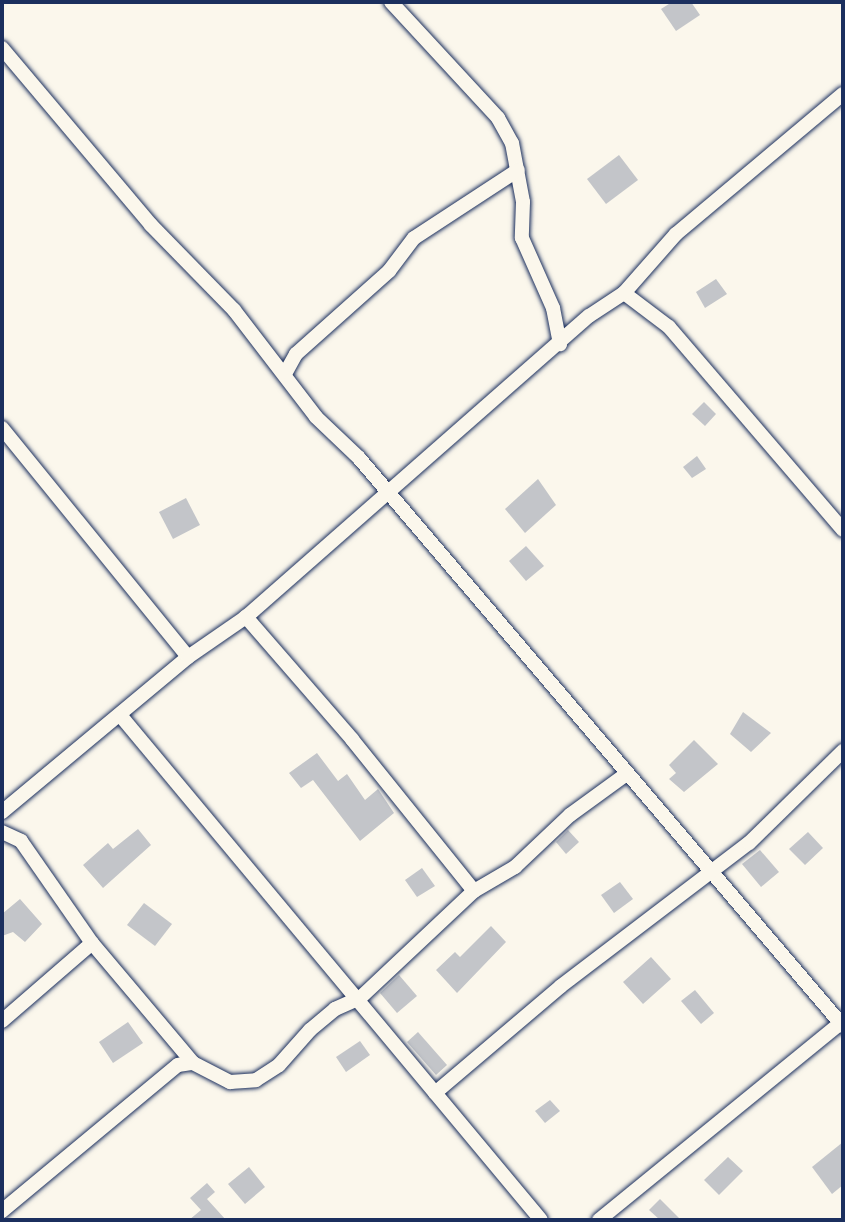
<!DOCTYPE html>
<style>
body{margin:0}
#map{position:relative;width:845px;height:1222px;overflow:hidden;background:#fbf7ec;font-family:Dekko,sans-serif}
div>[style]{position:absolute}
.building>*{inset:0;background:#c3c5c9}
.roads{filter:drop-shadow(0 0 2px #1b2f5e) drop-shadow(0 0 2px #1b2f5e)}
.minor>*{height:14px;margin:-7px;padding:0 7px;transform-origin:7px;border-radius:7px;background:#fbf7ec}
span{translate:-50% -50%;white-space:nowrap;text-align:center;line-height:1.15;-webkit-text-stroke:6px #fbf7ec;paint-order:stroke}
.frame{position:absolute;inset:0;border:4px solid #1b2f5e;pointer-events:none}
</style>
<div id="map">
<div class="building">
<i style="clip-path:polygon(672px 2px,691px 2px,700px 15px,676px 31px,661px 9px)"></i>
<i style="clip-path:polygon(619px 155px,638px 180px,606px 204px,587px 179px)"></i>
<i style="clip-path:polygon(716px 279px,727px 294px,705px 308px,696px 292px)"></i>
<i style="clip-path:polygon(704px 402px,716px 414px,705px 426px,692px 414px)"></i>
<i style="clip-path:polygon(697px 456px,706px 469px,692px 478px,683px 467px)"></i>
<i style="clip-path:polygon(538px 479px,556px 505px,525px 533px,505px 509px)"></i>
<i style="clip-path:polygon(186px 498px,200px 525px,173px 539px,159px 512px)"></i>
<i style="clip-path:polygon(526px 546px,544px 566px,526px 581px,509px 561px)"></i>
<i style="clip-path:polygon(743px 712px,771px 733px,751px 752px,730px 734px)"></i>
<i style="clip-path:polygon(694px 740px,718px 764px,684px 792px,669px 779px,676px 773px,669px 765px)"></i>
<i style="clip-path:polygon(317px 753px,338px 781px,347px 774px,365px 800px,378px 789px,394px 813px,360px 841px,313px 780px,301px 788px,289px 773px)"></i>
<i style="clip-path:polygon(138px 829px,151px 845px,103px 888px,83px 865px,108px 843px,113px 849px)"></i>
<i style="clip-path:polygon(568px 830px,579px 842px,566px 854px,556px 842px)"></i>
<i style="clip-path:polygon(808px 832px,823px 848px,805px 865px,789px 849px)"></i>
<i style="clip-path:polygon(760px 850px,779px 872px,761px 887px,742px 864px)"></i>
<i style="clip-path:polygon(422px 868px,435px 886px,417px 897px,405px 880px)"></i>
<i style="clip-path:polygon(620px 882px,633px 899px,614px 913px,601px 895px)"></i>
<i style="clip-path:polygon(20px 899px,42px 924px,25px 942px,13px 932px,2px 936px,2px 914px)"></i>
<i style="clip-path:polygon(144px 903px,172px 924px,155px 946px,127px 925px)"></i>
<i style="clip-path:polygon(491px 926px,506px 942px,457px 993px,436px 970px,455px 952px,460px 957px)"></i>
<i style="clip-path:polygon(651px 957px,671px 979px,643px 1004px,623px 982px)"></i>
<i style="clip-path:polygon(399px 975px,417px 996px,397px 1013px,380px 993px)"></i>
<i style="clip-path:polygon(695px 990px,714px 1013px,701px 1024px,681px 1001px)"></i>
<i style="clip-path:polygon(128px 1022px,143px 1043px,113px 1063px,99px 1042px)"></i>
<i style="clip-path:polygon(418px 1032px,447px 1065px,436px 1075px,407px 1042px)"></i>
<i style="clip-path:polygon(360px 1041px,370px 1055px,346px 1072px,336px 1057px)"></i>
<i style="clip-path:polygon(550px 1100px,560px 1111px,545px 1123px,535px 1111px)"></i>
<i style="clip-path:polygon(843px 1142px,843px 1185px,832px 1194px,812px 1167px)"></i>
<i style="clip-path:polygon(728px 1157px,743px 1171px,719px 1195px,704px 1180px)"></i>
<i style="clip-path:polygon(249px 1167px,265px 1187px,245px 1204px,228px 1184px)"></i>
<i style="clip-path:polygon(207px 1183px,215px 1192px,207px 1199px,226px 1220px,189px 1220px,201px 1210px,190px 1198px)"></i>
<i style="clip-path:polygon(660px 1199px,681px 1220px,660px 1220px,649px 1210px)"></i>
</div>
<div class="roads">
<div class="minor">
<i style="left:391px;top:2px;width:158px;rotate:47.3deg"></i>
<i style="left:498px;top:118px;width:29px;rotate:61deg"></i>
<i style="left:512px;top:143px;width:60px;rotate:79.4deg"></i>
<i style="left:523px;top:202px;width:36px;rotate:92deg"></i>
<i style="left:522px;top:238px;width:77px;rotate:66.1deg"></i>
<i style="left:553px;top:308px;width:37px;rotate:79deg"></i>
<i style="left:2px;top:48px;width:231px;rotate:49.9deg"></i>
<i style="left:151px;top:225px;width:119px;rotate:45.7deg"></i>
<i style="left:234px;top:310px;width:135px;rotate:52.5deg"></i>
<i style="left:316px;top:417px;width:59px;rotate:43.6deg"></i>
<i style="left:359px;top:458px;width:746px;rotate:49.57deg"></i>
<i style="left:624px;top:293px;width:56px;rotate:37.1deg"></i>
<i style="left:669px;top:327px;width:267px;rotate:49.4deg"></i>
<i style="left:286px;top:372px;width:21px;rotate:-61deg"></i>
<i style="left:296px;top:354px;width:125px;rotate:-41.7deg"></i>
<i style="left:389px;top:271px;width:41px;rotate:-52.9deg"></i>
<i style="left:414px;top:238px;width:124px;rotate:-33.2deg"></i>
<i style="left:2px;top:428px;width:295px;rotate:50.9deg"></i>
<i style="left:120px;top:715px;width:657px;rotate:50.18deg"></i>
<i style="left:2px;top:812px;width:242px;rotate:-39.8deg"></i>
<i style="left:188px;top:657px;width:70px;rotate:-34.6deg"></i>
<i style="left:246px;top:617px;width:456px;rotate:-41.3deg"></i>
<i style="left:589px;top:316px;width:42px;rotate:-33.3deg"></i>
<i style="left:624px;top:293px;width:79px;rotate:-48.6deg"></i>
<i style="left:676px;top:234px;width:218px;rotate:-40deg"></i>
<i style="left:2px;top:832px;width:21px;rotate:25deg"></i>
<i style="left:21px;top:841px;width:124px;rotate:55.2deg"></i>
<i style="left:92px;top:943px;width:157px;rotate:49.9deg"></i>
<i style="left:474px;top:891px;width:48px;rotate:-30.3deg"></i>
<i style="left:515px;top:867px;width:76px;rotate:-43.4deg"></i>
<i style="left:570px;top:815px;width:68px;rotate:-36deg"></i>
<i style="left:2px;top:1021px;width:119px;rotate:-40.9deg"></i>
<i style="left:435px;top:1093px;width:165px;rotate:-40.3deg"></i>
<i style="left:561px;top:986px;width:236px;rotate:-37.3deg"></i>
<i style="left:749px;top:843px;width:132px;rotate:-44.4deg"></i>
<i style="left:2px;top:1211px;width:229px;rotate:-39.7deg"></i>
<i style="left:178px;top:1065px;width:15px;rotate:-8deg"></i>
<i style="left:193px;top:1063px;width:42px;rotate:27.2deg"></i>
<i style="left:230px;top:1082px;width:26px;rotate:-4deg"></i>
<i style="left:256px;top:1080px;width:27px;rotate:-33deg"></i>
<i style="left:279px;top:1065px;width:47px;rotate:-48.5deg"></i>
<i style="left:310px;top:1030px;width:33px;rotate:-40deg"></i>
<i style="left:335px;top:1009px;width:27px;rotate:-24deg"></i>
<i style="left:360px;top:998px;width:156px;rotate:-43.2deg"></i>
<i style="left:474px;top:891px;width:195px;rotate:-128.8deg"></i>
<i style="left:352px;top:739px;width:162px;rotate:-131deg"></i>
<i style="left:599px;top:1220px;width:315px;rotate:-39.2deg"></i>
</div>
</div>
<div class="frame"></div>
</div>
